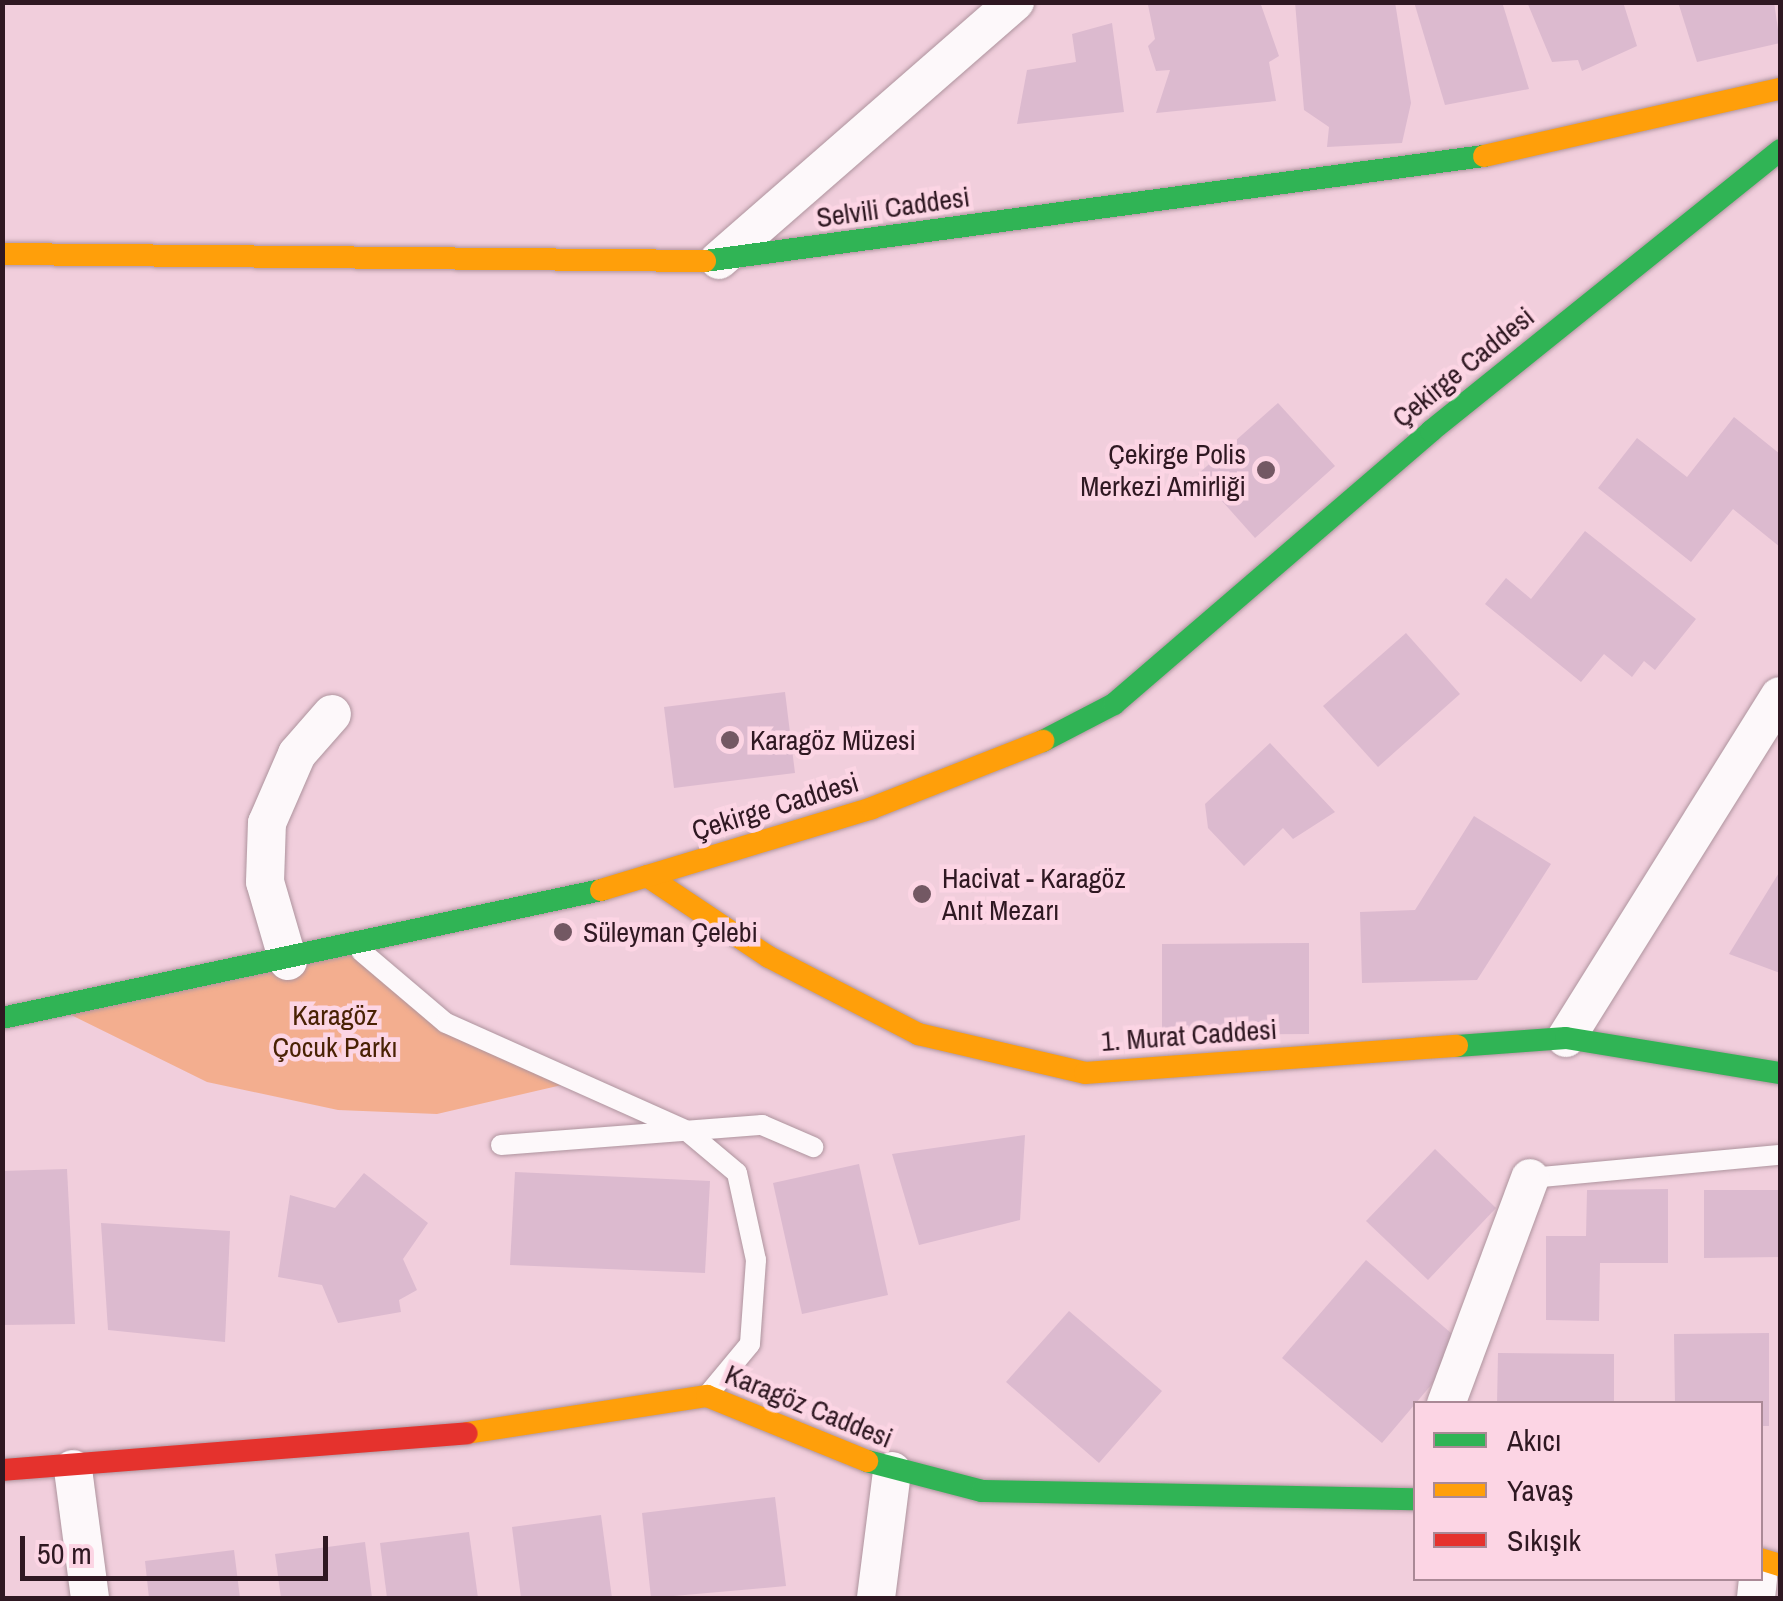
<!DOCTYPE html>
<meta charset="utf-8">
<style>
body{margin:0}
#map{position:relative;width:1783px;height:1601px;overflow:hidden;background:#f1cedc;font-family:"Archivo Narrow",sans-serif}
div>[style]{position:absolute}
.green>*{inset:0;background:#f3ae8f}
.building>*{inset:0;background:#dcbacf}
.roads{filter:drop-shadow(0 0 2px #ae949e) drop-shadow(0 0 2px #ae949e)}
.lane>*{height:20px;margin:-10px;padding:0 10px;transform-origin:10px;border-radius:10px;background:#fdf8fa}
.street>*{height:38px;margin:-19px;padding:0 19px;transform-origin:19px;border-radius:19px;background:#fdf8fa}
.fast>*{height:22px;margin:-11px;padding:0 11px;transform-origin:11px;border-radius:11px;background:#30b455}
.slow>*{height:22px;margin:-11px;padding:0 11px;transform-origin:11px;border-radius:11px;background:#ff9f0a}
.jam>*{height:22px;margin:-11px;padding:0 11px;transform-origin:11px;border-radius:11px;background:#e5322d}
.dots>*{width:28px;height:28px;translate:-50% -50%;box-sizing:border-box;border:5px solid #fcd5e4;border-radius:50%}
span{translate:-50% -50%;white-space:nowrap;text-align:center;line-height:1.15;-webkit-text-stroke:9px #fcd5e4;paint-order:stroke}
.street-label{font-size:28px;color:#2f1822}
.poi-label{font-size:28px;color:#2f1822}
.right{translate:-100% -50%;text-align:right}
.left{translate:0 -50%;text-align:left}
.park-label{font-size:28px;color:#492204}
.frame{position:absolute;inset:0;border:5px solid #2f1822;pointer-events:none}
.legend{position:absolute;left:1413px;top:1401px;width:350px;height:180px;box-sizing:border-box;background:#fcd5e4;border:2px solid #aa8996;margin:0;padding:12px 18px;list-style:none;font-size:30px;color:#2f1822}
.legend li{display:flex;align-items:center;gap:20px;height:50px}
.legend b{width:50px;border:2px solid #aa8996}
.scale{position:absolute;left:20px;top:1536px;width:308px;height:45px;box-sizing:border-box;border:5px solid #2f1822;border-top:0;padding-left:12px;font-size:30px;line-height:35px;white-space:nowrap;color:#2f1822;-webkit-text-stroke:8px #fcd5e4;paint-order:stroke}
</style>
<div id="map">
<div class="green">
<i style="clip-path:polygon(356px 946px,446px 1023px,579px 1081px,437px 1114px,338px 1110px,207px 1082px,61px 1010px)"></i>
</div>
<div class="building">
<i style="clip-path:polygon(1260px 2px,1279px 56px,1269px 62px,1276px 101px,1156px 113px,1170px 70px,1156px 71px,1148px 46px,1155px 39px,1148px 5px)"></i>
<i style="clip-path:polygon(1295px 2px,1395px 2px,1411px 103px,1402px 143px,1327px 147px,1329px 127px,1304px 110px)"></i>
<i style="clip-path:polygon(1414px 2px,1502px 2px,1529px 89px,1445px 105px)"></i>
<i style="clip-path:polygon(1527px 2px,1623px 2px,1637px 46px,1582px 71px,1578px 60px,1552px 62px)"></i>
<i style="clip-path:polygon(1678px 2px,1774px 2px,1780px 43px,1697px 62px)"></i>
<i style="clip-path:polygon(1112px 23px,1124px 112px,1017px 124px,1027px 70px,1076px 62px,1072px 34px)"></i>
<i style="clip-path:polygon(1278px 403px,1335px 466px,1255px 538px,1198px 474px)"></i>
<i style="clip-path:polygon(1734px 417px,1780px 454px,1780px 547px,1733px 509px,1691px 562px,1598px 488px,1637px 438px,1687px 477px)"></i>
<i style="clip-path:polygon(1585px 531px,1696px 619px,1655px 670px,1644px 661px,1632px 677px,1604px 654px,1581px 682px,1485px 604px,1506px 578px,1531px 599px)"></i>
<i style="clip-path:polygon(1406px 633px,1460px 694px,1378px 767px,1323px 706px)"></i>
<i style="clip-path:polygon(785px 692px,795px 773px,674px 788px,664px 707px)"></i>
<i style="clip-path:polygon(1270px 743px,1335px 812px,1293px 839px,1283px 828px,1244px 866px,1208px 828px,1205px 804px)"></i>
<i style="clip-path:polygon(1474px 816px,1551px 864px,1477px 980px,1362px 983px,1360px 912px,1415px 910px)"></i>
<i style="clip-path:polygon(1780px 871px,1780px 973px,1729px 954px)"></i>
<i style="clip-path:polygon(1309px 943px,1309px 1034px,1162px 1035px,1162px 944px)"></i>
<i style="clip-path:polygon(1025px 1135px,1020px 1220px,919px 1245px,892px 1154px)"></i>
<i style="clip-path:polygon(1435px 1149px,1496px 1208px,1428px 1280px,1366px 1221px)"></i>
<i style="clip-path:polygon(859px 1164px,888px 1295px,802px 1314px,773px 1183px)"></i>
<i style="clip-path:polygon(67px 1169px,75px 1324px,2px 1325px,2px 1171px)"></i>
<i style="clip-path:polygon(515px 1172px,710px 1181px,705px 1273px,510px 1265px)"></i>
<i style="clip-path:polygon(364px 1173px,428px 1223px,403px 1259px,417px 1290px,399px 1300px,401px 1312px,338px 1323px,322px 1285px,278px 1277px,290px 1195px,335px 1208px)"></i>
<i style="clip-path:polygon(1668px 1189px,1668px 1263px,1600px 1263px,1599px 1321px,1546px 1320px,1546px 1236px,1586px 1236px,1587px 1190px)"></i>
<i style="clip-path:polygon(1704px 1190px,1780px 1190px,1780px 1257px,1704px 1258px)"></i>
<i style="clip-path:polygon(101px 1223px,230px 1231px,225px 1342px,108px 1330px)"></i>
<i style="clip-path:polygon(1366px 1260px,1465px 1345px,1382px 1443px,1282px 1358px)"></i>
<i style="clip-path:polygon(1069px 1311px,1162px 1391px,1099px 1463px,1006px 1382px)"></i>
<i style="clip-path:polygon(1769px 1333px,1769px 1426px,1760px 1426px,1760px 1404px,1675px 1404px,1674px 1334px)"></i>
<i style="clip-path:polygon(1498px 1353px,1614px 1354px,1614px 1404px,1497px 1404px)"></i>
<i style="clip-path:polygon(775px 1497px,786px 1586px,651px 1598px,642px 1513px)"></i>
<i style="clip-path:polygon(601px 1515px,612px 1598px,521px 1598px,512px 1527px)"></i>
<i style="clip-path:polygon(469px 1532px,478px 1598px,387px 1598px,380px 1543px)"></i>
<i style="clip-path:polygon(365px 1542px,372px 1598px,281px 1598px,275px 1554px)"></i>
<i style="clip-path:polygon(234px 1550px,240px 1598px,149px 1598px,145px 1561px)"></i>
</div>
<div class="roads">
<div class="lane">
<i style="left:361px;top:951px;width:111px;rotate:40.3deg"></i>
<i style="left:446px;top:1023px;width:264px;rotate:24.1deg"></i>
<i style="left:687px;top:1131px;width:65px;rotate:40deg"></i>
<i style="left:737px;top:1173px;width:89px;rotate:77.7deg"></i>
<i style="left:756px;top:1260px;width:84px;rotate:94.1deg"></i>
<i style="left:750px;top:1344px;width:62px;rotate:129.8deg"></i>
<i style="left:501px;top:1145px;width:262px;rotate:-4.4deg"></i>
<i style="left:762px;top:1125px;width:56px;rotate:23.3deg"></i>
<i style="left:1530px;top:1178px;width:251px;rotate:-5.3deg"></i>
</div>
<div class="street">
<i style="left:719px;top:260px;width:393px;rotate:-41.1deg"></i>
<i style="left:288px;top:961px;width:82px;rotate:-106.2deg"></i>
<i style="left:265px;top:882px;width:59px;rotate:-88.1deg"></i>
<i style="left:267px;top:823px;width:75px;rotate:-66.5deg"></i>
<i style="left:297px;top:754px;width:53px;rotate:-48.8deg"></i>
<i style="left:1566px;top:1038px;width:403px;rotate:-58deg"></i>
<i style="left:1446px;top:1404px;width:241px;rotate:-69.6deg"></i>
<i style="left:73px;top:1469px;width:130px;rotate:82.5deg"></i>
<i style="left:876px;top:1598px;width:128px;rotate:-82.8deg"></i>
<i style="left:1756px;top:1598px;width:20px;rotate:-84deg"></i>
</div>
<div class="fast">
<i style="left:705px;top:261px;width:786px;rotate:-7.68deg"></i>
<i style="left:1043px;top:741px;width:80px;rotate:-27.5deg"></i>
<i style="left:1114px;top:704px;width:418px;rotate:-40.7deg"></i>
<i style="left:1431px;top:431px;width:448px;rotate:-38.8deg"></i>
<i style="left:2px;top:1018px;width:613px;rotate:-12.06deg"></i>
<i style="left:1457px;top:1046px;width:109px;rotate:-4.2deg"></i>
<i style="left:1566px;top:1038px;width:217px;rotate:9.3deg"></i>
<i style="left:867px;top:1461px;width:119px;rotate:14.6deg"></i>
<i style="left:982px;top:1491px;width:434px;rotate:1.1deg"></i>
</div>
<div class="slow">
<i style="left:1484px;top:156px;width:303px;rotate:-12.8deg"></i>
<i style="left:2px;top:254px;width:703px;rotate:0.57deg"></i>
<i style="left:647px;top:876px;width:146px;rotate:33.6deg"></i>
<i style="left:769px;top:957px;width:168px;rotate:27.3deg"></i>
<i style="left:918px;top:1034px;width:171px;rotate:13.1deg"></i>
<i style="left:1085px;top:1073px;width:373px;rotate:-4.2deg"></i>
<i style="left:601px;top:890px;width:283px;rotate:-16.8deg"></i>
<i style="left:872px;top:808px;width:184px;rotate:-21.4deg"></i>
<i style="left:467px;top:1433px;width:243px;rotate:-8.8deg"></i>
<i style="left:707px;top:1396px;width:173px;rotate:22.1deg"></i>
<i style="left:1760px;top:1559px;width:21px;rotate:17deg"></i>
</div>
<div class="jam">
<i style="left:2px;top:1470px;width:466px;rotate:-4.5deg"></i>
</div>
</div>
<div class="dots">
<i style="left:1266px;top:470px;background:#735863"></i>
<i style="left:730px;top:740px;background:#735863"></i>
<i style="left:922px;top:894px;background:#735863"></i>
<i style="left:563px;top:932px;background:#735863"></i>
</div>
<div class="street-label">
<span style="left:893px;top:207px;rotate:-8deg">Selvili Caddesi</span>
<span style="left:1463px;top:367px;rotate:-39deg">Çekirge Caddesi</span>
<span style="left:775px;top:806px;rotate:-17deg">Çekirge Caddesi</span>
<span style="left:1189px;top:1035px;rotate:-4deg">1. Murat Caddesi</span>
<span style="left:809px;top:1406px;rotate:22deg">Karagöz Caddesi</span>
</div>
<div class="poi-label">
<span class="right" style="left:1246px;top:470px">Çekirge Polis<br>Merkezi Amirliği</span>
<span class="left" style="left:750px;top:740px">Karagöz Müzesi</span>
<span class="left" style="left:942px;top:894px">Hacivat - Karagöz<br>Anıt Mezarı</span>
<span class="left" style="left:583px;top:932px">Süleyman Çelebi</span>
</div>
<div class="park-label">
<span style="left:335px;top:1031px">Karagöz<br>Çocuk Parkı</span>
</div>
<div class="frame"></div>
<ul class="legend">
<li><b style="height:12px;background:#30b455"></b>Akıcı</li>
<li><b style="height:12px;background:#ff9f0a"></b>Yavaş</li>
<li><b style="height:12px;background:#e5322d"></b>Sıkışık</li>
</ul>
<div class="scale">50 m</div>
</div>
